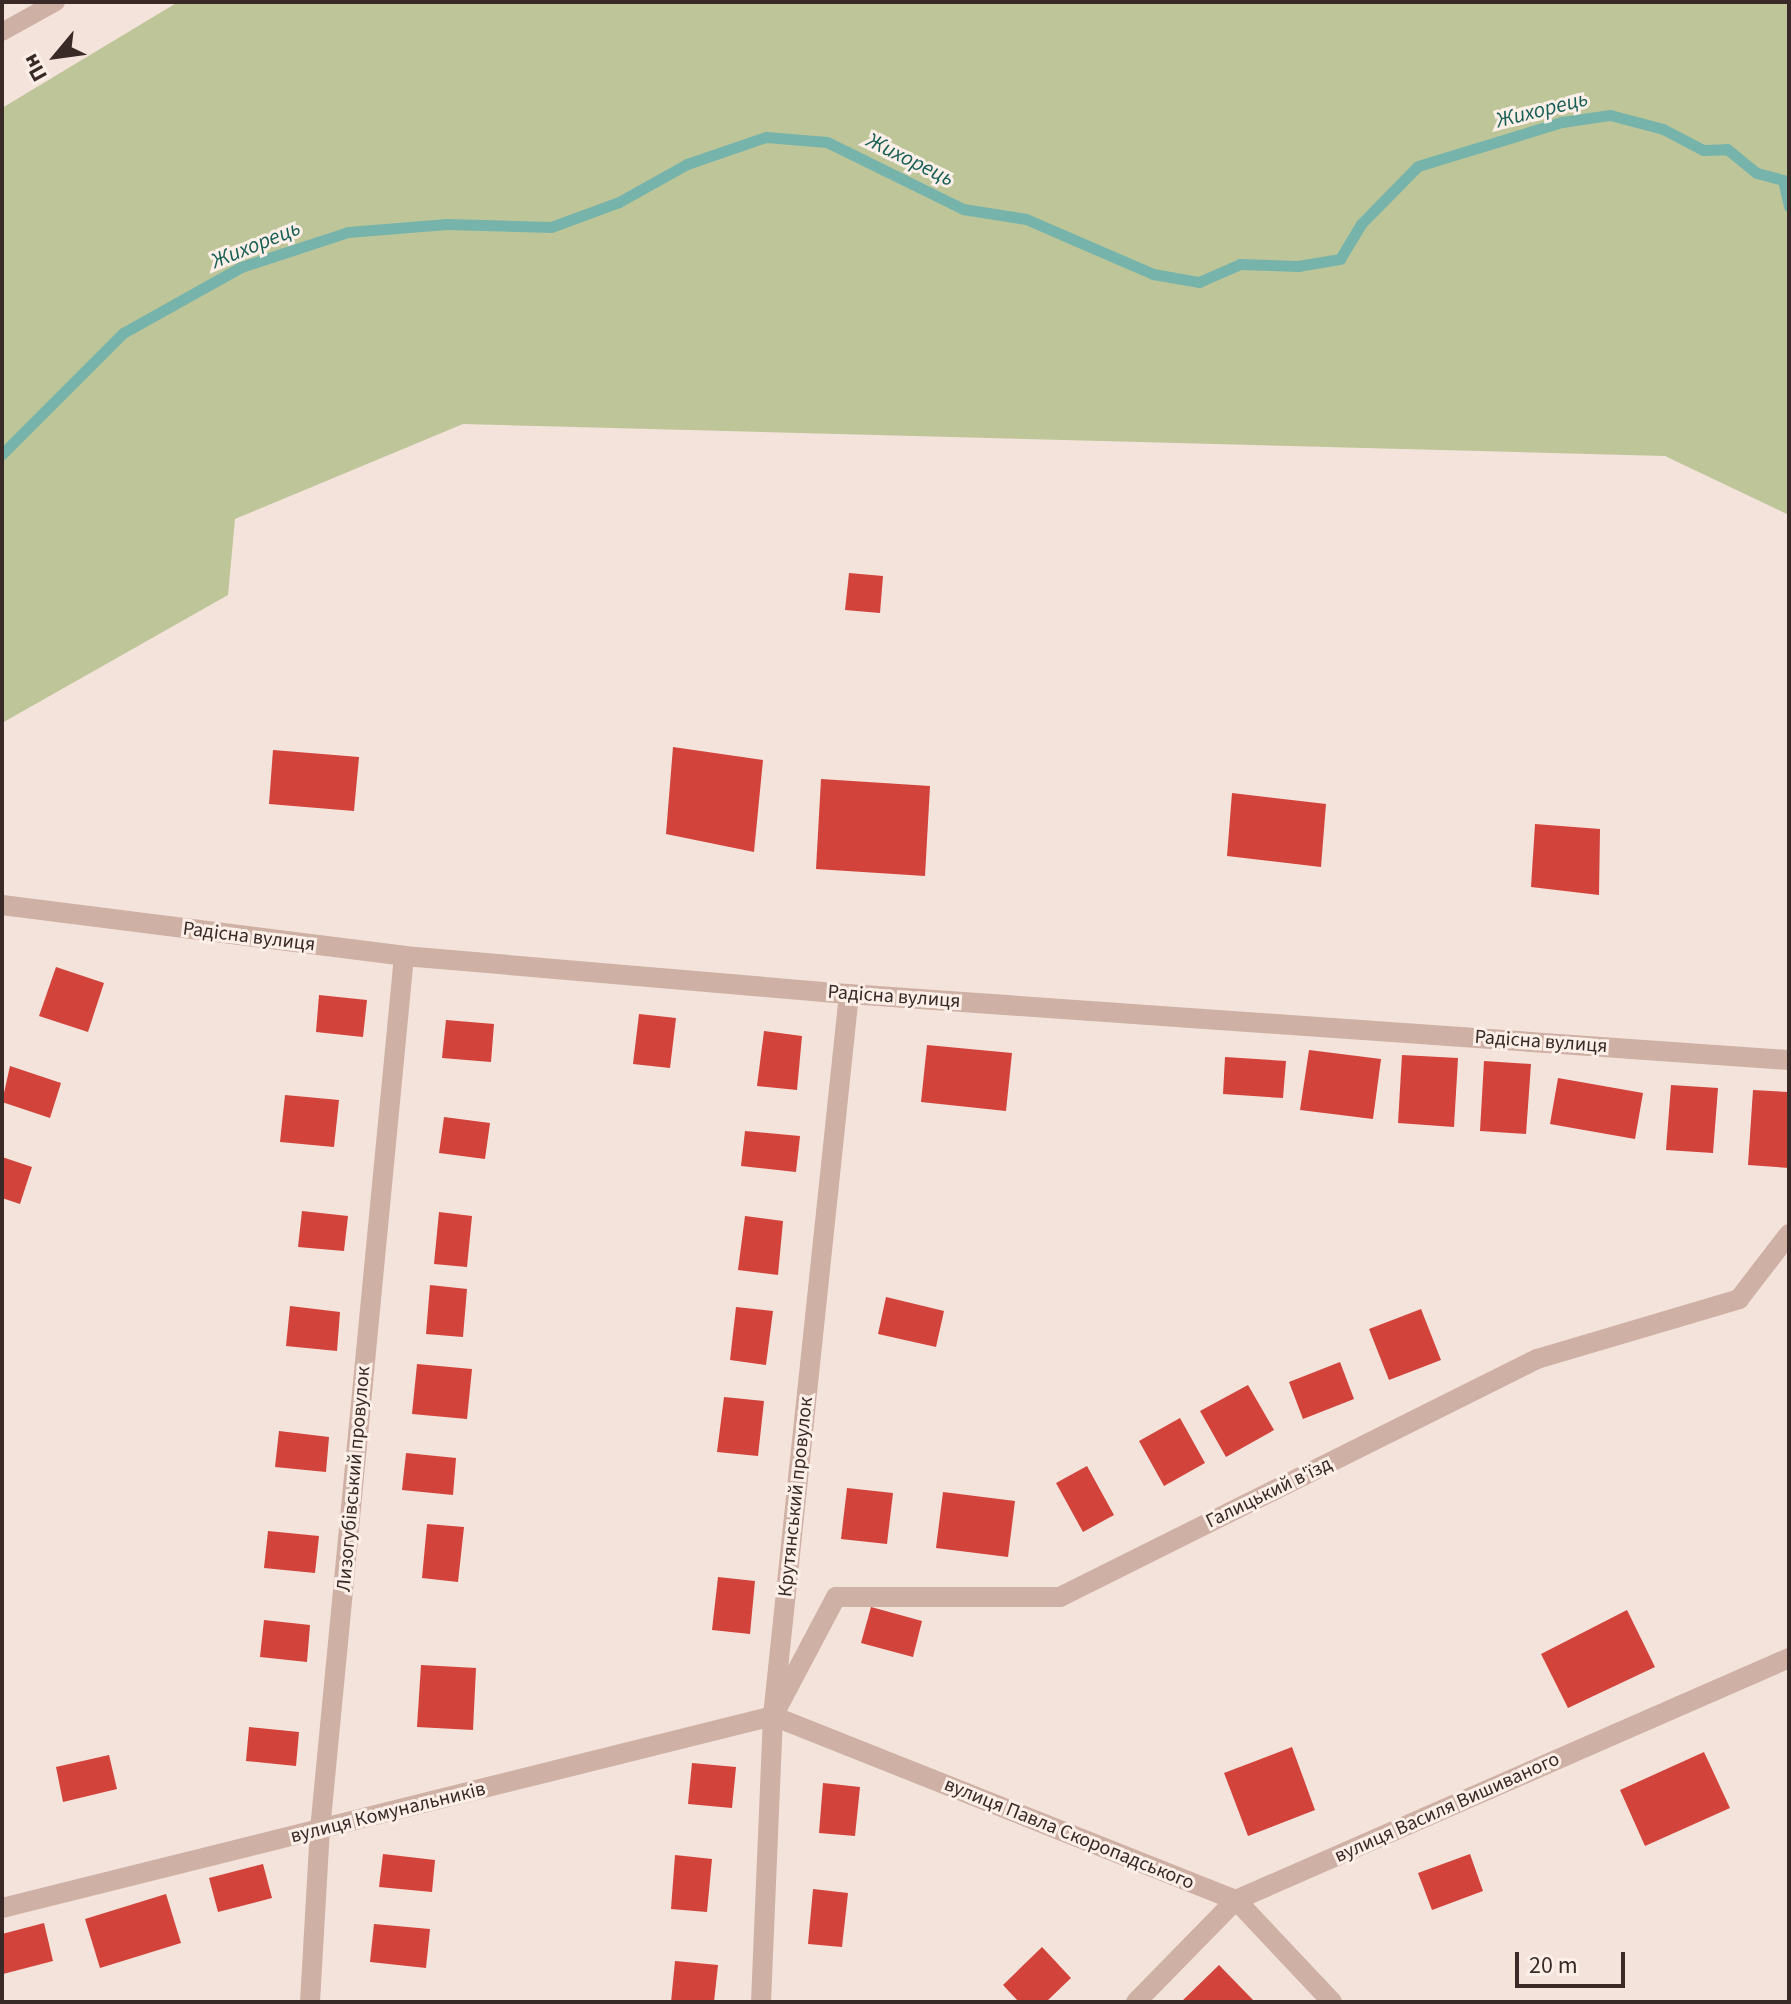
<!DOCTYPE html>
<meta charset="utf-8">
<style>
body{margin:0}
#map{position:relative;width:1791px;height:2004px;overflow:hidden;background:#f4e3db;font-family:"Source Sans 3",sans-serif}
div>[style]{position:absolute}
.green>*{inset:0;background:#bec599}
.stream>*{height:11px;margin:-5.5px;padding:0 5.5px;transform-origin:5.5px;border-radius:5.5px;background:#76b4ab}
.building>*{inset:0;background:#d2433b}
.lane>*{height:18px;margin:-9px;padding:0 9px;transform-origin:9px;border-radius:9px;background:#ceb0a5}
.street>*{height:20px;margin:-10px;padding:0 10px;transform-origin:10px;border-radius:10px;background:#ceb0a5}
span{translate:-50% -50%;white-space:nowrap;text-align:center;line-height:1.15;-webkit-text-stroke:6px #fbefe8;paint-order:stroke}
.street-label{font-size:20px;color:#392927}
.water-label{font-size:22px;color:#185f56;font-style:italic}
.frame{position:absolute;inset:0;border:4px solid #392927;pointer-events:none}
.north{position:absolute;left:16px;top:16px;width:80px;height:80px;-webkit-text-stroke:6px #fbefe8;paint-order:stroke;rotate:241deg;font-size:22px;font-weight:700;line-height:32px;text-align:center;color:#392927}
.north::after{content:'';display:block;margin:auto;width:28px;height:36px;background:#392927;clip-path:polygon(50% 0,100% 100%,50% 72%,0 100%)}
.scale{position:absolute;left:1515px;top:1952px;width:110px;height:36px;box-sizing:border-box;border:4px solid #392927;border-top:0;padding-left:10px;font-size:24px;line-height:28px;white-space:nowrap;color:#392927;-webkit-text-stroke:6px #fbefe8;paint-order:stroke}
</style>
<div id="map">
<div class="green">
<i style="clip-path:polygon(178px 2px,1789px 2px,1789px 515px,1665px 456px,463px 424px,235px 519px,228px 595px,2px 723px,2px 108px)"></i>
</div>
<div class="stream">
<i style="left:2px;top:454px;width:171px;rotate:-45deg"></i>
<i style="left:123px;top:333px;width:135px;rotate:-29.2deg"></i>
<i style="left:241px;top:267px;width:113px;rotate:-18.1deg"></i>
<i style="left:348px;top:232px;width:99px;rotate:-4.6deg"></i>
<i style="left:447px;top:224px;width:104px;rotate:1.7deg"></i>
<i style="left:551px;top:227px;width:72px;rotate:-20.2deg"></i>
<i style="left:619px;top:202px;width:78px;rotate:-29.2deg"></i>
<i style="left:687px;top:164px;width:83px;rotate:-18.9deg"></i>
<i style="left:766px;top:137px;width:61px;rotate:4.7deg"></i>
<i style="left:827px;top:142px;width:152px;rotate:26.2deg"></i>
<i style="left:963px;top:209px;width:64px;rotate:9deg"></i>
<i style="left:1026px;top:219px;width:138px;rotate:23.4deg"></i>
<i style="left:1153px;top:274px;width:47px;rotate:9.9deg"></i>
<i style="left:1199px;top:282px;width:45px;rotate:-23.7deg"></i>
<i style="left:1240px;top:264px;width:58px;rotate:2deg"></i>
<i style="left:1298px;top:266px;width:43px;rotate:-9.5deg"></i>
<i style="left:1340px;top:259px;width:41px;rotate:-59deg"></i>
<i style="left:1361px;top:224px;width:81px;rotate:-45.5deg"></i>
<i style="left:1418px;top:166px;width:151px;rotate:-17deg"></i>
<i style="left:1562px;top:122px;width:49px;rotate:-8.3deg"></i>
<i style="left:1610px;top:115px;width:55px;rotate:14.8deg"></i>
<i style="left:1663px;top:129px;width:45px;rotate:27.7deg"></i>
<i style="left:1703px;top:150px;width:24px;rotate:-2deg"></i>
<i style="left:1727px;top:149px;width:38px;rotate:39deg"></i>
<i style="left:1757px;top:173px;width:27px;rotate:15deg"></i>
<i style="left:1783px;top:180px;width:27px;rotate:77deg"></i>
</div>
<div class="building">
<i style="clip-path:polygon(849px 573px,883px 576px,880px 613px,845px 610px)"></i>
<i style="clip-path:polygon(673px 747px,763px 760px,754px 852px,666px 834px)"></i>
<i style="clip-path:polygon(273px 750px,359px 757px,354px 811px,269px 804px)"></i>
<i style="clip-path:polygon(821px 779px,930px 786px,925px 876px,816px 869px)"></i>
<i style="clip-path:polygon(1232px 793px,1326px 804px,1321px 867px,1227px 856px)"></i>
<i style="clip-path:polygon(1535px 824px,1600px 829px,1599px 895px,1531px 887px)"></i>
<i style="clip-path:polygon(56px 967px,104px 983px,88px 1032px,39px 1016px)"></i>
<i style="clip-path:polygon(319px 995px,367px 1000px,363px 1037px,316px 1032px)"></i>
<i style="clip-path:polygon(639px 1014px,676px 1018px,670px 1068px,633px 1064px)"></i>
<i style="clip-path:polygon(446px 1020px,494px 1024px,491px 1062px,442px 1058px)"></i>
<i style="clip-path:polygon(764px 1031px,802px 1036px,797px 1090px,757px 1086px)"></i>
<i style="clip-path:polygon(927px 1045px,1012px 1053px,1006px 1111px,921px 1102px)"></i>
<i style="clip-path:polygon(1309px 1050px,1381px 1059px,1373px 1119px,1300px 1110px)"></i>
<i style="clip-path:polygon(1402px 1055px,1458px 1058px,1454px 1127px,1398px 1123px)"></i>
<i style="clip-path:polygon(1225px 1057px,1286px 1061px,1283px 1098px,1223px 1094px)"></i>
<i style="clip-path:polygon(1484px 1061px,1531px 1064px,1526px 1134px,1480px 1131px)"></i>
<i style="clip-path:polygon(10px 1066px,61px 1083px,50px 1118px,2px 1102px)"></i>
<i style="clip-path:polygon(1558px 1078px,1643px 1093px,1635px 1139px,1550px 1124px)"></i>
<i style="clip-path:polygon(1671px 1085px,1718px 1088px,1713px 1153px,1666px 1150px)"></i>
<i style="clip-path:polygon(1753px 1090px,1789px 1092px,1789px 1168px,1748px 1165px)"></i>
<i style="clip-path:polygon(285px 1095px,339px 1100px,334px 1147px,280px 1142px)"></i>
<i style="clip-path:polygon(444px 1117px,490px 1123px,485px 1159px,439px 1153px)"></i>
<i style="clip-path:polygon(745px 1131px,800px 1136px,796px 1172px,741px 1166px)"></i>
<i style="clip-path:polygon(2px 1157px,32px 1167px,20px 1204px,2px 1198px)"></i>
<i style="clip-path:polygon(302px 1211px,348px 1216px,344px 1251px,298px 1247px)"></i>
<i style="clip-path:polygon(439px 1212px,472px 1216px,467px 1267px,434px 1264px)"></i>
<i style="clip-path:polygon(745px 1216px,783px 1221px,778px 1275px,738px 1270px)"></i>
<i style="clip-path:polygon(430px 1285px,467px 1289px,463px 1337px,426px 1334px)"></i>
<i style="clip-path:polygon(886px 1297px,944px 1311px,936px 1347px,878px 1334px)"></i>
<i style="clip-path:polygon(290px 1306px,340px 1312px,337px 1351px,286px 1346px)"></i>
<i style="clip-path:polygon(736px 1307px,773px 1311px,766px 1365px,730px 1360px)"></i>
<i style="clip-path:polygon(1421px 1309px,1441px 1360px,1389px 1380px,1369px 1329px)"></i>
<i style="clip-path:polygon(1340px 1362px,1354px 1399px,1303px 1419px,1289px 1382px)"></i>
<i style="clip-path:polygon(417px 1364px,472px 1369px,467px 1419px,412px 1414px)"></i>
<i style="clip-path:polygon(1248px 1385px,1274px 1430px,1226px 1457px,1200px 1411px)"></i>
<i style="clip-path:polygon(724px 1397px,764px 1401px,758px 1456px,717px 1452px)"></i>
<i style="clip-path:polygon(1180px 1418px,1205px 1463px,1164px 1486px,1139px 1441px)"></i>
<i style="clip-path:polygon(279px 1431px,329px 1437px,326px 1472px,275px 1467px)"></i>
<i style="clip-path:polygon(406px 1453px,456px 1458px,453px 1495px,402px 1490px)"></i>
<i style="clip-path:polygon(1087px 1466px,1114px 1515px,1083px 1532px,1056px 1483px)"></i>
<i style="clip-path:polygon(847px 1488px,893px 1493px,887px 1544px,841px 1539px)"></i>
<i style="clip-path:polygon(943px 1492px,1015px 1501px,1008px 1557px,936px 1548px)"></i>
<i style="clip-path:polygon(427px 1524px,464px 1527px,458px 1582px,422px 1578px)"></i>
<i style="clip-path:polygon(268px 1531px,319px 1536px,315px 1573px,264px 1568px)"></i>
<i style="clip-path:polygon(718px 1577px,755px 1581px,750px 1634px,712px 1630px)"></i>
<i style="clip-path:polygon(871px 1607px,922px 1621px,913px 1657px,861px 1643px)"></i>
<i style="clip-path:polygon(1627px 1610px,1655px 1667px,1568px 1708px,1541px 1654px)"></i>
<i style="clip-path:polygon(264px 1620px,310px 1625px,307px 1662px,260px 1657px)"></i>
<i style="clip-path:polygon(421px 1665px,476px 1668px,473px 1730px,417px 1727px)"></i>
<i style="clip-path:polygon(249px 1727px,299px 1732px,296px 1766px,246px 1761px)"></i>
<i style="clip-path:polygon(1292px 1747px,1315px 1810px,1248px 1836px,1224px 1773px)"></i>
<i style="clip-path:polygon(1704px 1752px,1730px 1808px,1645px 1846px,1620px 1790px)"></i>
<i style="clip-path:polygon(109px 1755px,117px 1789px,63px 1802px,56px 1767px)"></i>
<i style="clip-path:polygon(692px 1763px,736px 1767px,732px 1808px,688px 1804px)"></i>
<i style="clip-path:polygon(823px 1783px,860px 1787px,855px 1836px,819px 1833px)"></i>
<i style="clip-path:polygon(383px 1854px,435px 1860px,432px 1892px,379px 1887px)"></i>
<i style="clip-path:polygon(1470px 1854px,1483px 1891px,1432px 1910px,1418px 1873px)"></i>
<i style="clip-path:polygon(675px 1855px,712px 1859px,707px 1912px,671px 1909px)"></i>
<i style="clip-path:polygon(263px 1864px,272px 1898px,218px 1912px,209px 1878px)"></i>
<i style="clip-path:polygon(813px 1889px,848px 1893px,842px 1947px,808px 1944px)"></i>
<i style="clip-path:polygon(166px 1894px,181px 1943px,100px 1968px,85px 1919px)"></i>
<i style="clip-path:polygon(44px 1923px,53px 1961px,3px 1974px,2px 1934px)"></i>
<i style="clip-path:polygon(374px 1924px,430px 1929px,426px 1968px,370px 1962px)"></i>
<i style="clip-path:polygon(1042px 1947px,1071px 1978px,1046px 2002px,1019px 2002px,1003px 1985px)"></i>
<i style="clip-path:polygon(675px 1961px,718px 1965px,714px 2002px,671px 2002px)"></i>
<i style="clip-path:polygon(1219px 1965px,1255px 2002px,1181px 2002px)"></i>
</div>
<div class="lane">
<i style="left:2px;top:32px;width:62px;rotate:-29.1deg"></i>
</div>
<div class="street">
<i style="left:2px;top:905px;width:405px;rotate:7.2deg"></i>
<i style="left:404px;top:956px;width:447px;rotate:4.9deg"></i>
<i style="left:849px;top:994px;width:942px;rotate:4.02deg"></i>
<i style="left:773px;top:1716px;width:135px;rotate:-62.1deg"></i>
<i style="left:836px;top:1597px;width:224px"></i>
<i style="left:1060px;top:1597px;width:533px;rotate:-26.52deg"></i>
<i style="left:1537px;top:1359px;width:211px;rotate:-16.5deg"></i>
<i style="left:1739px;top:1299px;width:82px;rotate:-52.4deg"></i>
<i style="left:773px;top:1716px;width:498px;rotate:21.7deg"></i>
<i style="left:1236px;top:1900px;width:140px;rotate:46.7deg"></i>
<i style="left:2px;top:1908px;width:795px;rotate:-13.98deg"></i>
<i style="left:310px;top:2002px;width:172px;rotate:-86.7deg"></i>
<i style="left:320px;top:1830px;width:878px;rotate:-84.51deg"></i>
<i style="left:761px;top:2002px;width:286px;rotate:-87.6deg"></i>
<i style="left:773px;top:1716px;width:726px;rotate:-83.99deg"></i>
<i style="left:1136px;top:2002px;width:143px;rotate:-45.6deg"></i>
<i style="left:1236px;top:1900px;width:604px;rotate:-23.63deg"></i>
</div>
<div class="street-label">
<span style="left:249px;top:937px;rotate:7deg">Радісна вулиця</span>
<span style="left:894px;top:997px;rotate:4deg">Радісна вулиця</span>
<span style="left:1541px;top:1042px;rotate:4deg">Радісна вулиця</span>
<span style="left:354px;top:1479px;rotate:-85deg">Лизогубівський провулок</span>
<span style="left:1269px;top:1493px;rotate:-26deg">Галицький в'їзд</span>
<span style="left:796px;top:1497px;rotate:-84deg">Крутянський провулок</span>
<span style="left:1447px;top:1808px;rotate:-24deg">вулиця Василя Вишиваного</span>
<span style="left:388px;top:1813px;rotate:-14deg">вулиця Комунальників</span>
<span style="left:1069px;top:1834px;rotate:22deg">вулиця Павла Скоропадського</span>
</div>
<div class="water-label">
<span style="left:1542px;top:110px;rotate:-14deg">Жихорець</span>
<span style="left:910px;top:160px;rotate:26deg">Жихорець</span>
<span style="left:256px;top:245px;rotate:-22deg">Жихорець</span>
</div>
<div class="frame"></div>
<div class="north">Пн</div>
<div class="scale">20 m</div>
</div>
